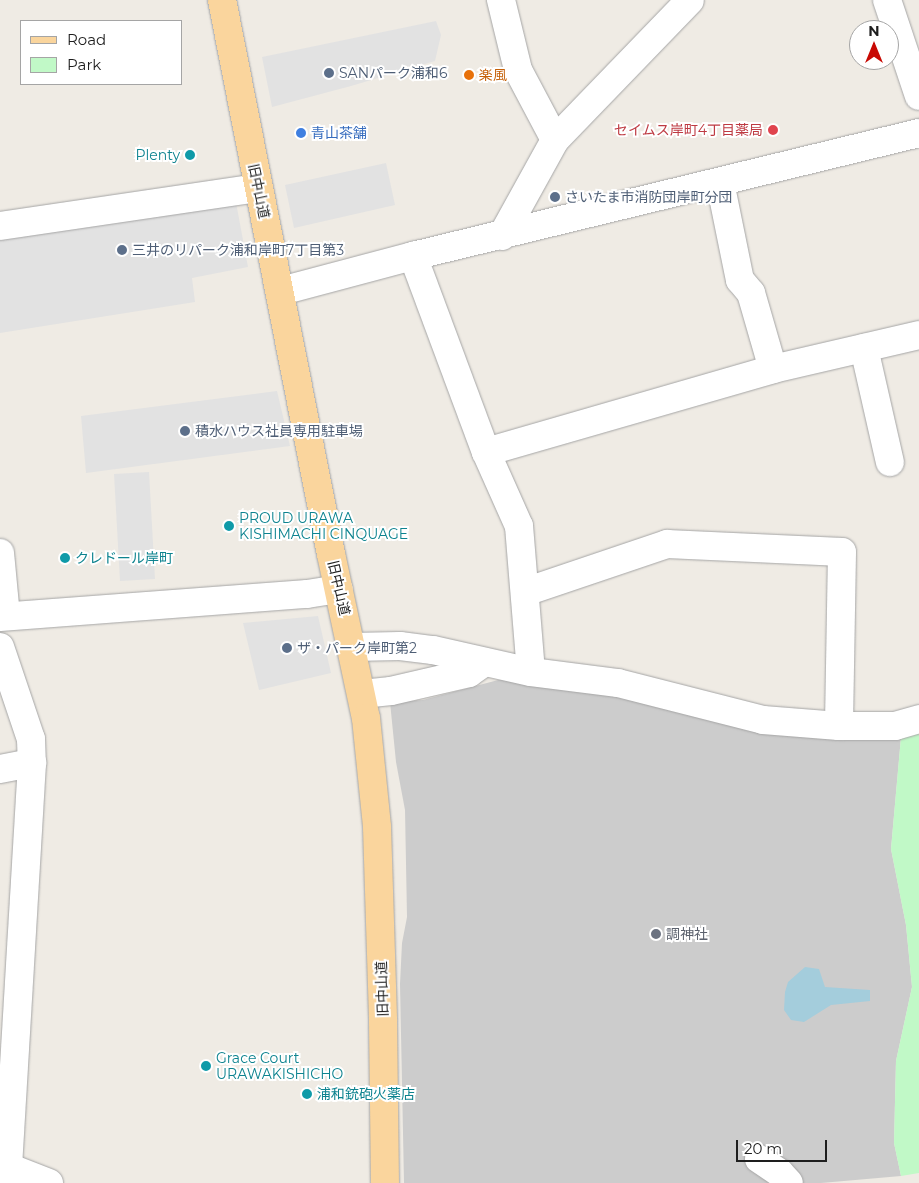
<!DOCTYPE html>
<meta charset="utf-8">
<style>
body{margin:0}
#map{position:relative;width:919px;height:1183px;overflow:hidden;background:#efebe4;font-family:Montserrat,"Noto Sans JP",sans-serif}
div>[style]{position:absolute}
.religious>*{inset:0;background:#ccc}
.park>*{inset:0;background:#c1f9c7}
.parking>*{inset:0;background:#e2e2e2}
.water>*{inset:0;background:#a4cddc}
.roads{filter:drop-shadow(0 0 1px #a5a5a5) drop-shadow(0 0 1px #a5a5a5)}
.minor>*{height:28px;margin:-14px;padding:0 14px;transform-origin:14px;border-radius:14px;background:#fff}
.major>*{height:28px;margin:-14px;padding:0 14px;transform-origin:14px;border-radius:14px;background:#fad59d}
.dots>*{width:14px;height:14px;translate:-50% -50%;box-sizing:border-box;border:2px solid #fff;border-radius:50%}
span{translate:-50% -50%;white-space:nowrap;text-align:center;line-height:1.15;-webkit-text-stroke:4px #fff;paint-order:stroke}
.service-label{font-size:14px;color:#4e5e75}
.left{translate:0 -50%;text-align:left}
.food-label{font-size:14px;color:#c56008}
.health-label{font-size:14px;color:#be3a42}
.right{translate:-100% -50%;text-align:right}
.shop-label{font-size:14px;color:#366cbe}
.culture-label{font-size:14px;color:#0d838f}
.street-label{font-size:14px;color:#1e1e1e}
.worship-label{font-size:14px;color:#5b616d}
.legend{position:absolute;left:20px;top:20px;width:162px;height:65px;box-sizing:border-box;background:#fff;border:1px solid #a5a5a5;margin:0;padding:6px 9px;list-style:none;font-size:15px;color:#1e1e1e}
.legend li{display:flex;align-items:center;gap:10px;height:25px}
.legend b{width:25px;border:1px solid #a5a5a5}
.north{position:absolute;left:849px;top:20px;width:50px;height:50px;box-sizing:border-box;background:#fff;border:1px solid #a5a5a5;border-radius:50%;rotate:0deg;font-size:14px;font-weight:700;line-height:20px;text-align:center;color:#1e1e1e}
.north::after{content:'';display:block;margin:auto;width:18px;height:22px;background:#c80903;clip-path:polygon(50% 0,100% 100%,50% 72%,0 100%)}
.scale{position:absolute;left:736px;top:1140px;width:91px;height:22px;box-sizing:border-box;border:2px solid #1e1e1e;border-top:0;padding-left:6px;font-size:15px;line-height:18px;white-space:nowrap;color:#1e1e1e;-webkit-text-stroke:4px #fff;paint-order:stroke}
</style>
<div id="map">
<div class="religious">
<i style="clip-path:polygon(502px 679px,591px 690px,754px 731px,822px 739px,901px 737px,891px 849px,906px 925px,912px 987px,896px 1061px,894px 1143px,901px 1176px,821px 1183px,404px 1183px,400px 984px,402px 943px,407px 917px,405px 810px,396px 762px,390px 702px,423px 700px)"></i>
</div>
<div class="park">
<i style="clip-path:polygon(919px 732px,919px 1173px,901px 1176px,894px 1143px,896px 1061px,912px 987px,906px 925px,891px 849px,901px 737px)"></i>
</div>
<div class="parking">
<i style="clip-path:polygon(436px 21px,441px 35px,435px 61px,351px 86px,272px 107px,262px 57px)"></i>
<i style="clip-path:polygon(386px 163px,395px 205px,294px 228px,285px 185px)"></i>
<i style="clip-path:polygon(235px 197px,248px 267px,192px 278px,195px 302px,0 333px,0 233px)"></i>
<i style="clip-path:polygon(277px 391px,290px 446px,86px 473px,81px 416px)"></i>
<i style="clip-path:polygon(149px 472px,155px 579px,120px 581px,114px 474px)"></i>
<i style="clip-path:polygon(318px 616px,331px 673px,259px 690px,243px 623px)"></i>
</div>
<div class="water">
<i style="clip-path:polygon(805px 967px,819px 969px,825px 987px,870px 990px,870px 1001px,831px 1005px,804px 1022px,791px 1020px,784px 1010px,785px 992px,788px 982px)"></i>
</div>
<div class="roads">
<div class="minor">
<i style="left:501px;top:0;width:72px;rotate:76.3deg"></i>
<i style="left:518px;top:70px;width:79px;rotate:62.1deg"></i>
<i style="left:887px;top:0;width:101px;rotate:71.6deg"></i>
<i style="left:720px;top:182px;width:100px;rotate:78.5deg"></i>
<i style="left:740px;top:280px;width:17px;rotate:50deg"></i>
<i style="left:751px;top:293px;width:79px;rotate:73.9deg"></i>
<i style="left:0;top:226px;width:261px;rotate:-8.4deg"></i>
<i style="left:502px;top:236px;width:110px;rotate:-61.1deg"></i>
<i style="left:555px;top:140px;width:194px;rotate:-46deg"></i>
<i style="left:413px;top:256px;width:209px;rotate:69.6deg"></i>
<i style="left:486px;top:452px;width:81px;rotate:66deg"></i>
<i style="left:519px;top:526px;width:146px;rotate:85.3deg"></i>
<i style="left:281px;top:291px;width:137px;rotate:-14.9deg"></i>
<i style="left:413px;top:256px;width:521px;rotate:-13.66deg"></i>
<i style="left:864px;top:348px;width:117px;rotate:77.2deg"></i>
<i style="left:486px;top:452px;width:299px;rotate:-16.1deg"></i>
<i style="left:773px;top:369px;width:150px;rotate:-13.1deg"></i>
<i style="left:0;top:553px;width:63px;rotate:84.6deg"></i>
<i style="left:525px;top:592px;width:150px;rotate:-18.7deg"></i>
<i style="left:667px;top:544px;width:175px;rotate:2.6deg"></i>
<i style="left:842px;top:552px;width:174px;rotate:91deg"></i>
<i style="left:0;top:617px;width:308px;rotate:-4.3deg"></i>
<i style="left:307px;top:594px;width:32px;rotate:-9deg"></i>
<i style="left:0;top:647px;width:97px;rotate:71.4deg"></i>
<i style="left:31px;top:739px;width:24px;rotate:88deg"></i>
<i style="left:32px;top:763px;width:421px;rotate:93.4deg"></i>
<i style="left:352px;top:647px;width:48px;rotate:-1.2deg"></i>
<i style="left:400px;top:646px;width:33px;rotate:7deg"></i>
<i style="left:433px;top:650px;width:100px;rotate:12.7deg"></i>
<i style="left:531px;top:672px;width:88px;rotate:7.2deg"></i>
<i style="left:618px;top:683px;width:150px;rotate:14.3deg"></i>
<i style="left:763px;top:720px;width:76px;rotate:4.5deg"></i>
<i style="left:839px;top:726px;width:56px"></i>
<i style="left:895px;top:726px;width:25px;rotate:-16deg"></i>
<i style="left:362px;top:694px;width:29px;rotate:-6deg"></i>
<i style="left:391px;top:691px;width:80px;rotate:-13deg"></i>
<i style="left:469px;top:673px;width:19px;rotate:-35deg"></i>
<i style="left:0;top:769px;width:33px;rotate:-11deg"></i>
<i style="left:759px;top:1159px;width:25px;rotate:34deg"></i>
<i style="left:780px;top:1173px;width:13px;rotate:48deg"></i>
<i style="left:0;top:1168px;width:8px;rotate:-7deg"></i>
<i style="left:8px;top:1167px;width:44px;rotate:21.3deg"></i>
</div>
<div class="major">
<i style="left:222px;top:0;width:565px;rotate:78.87deg"></i>
<i style="left:331px;top:554px;width:168px;rotate:78deg"></i>
<i style="left:366px;top:718px;width:110px;rotate:84.2deg"></i>
<i style="left:377px;top:827px;width:194px;rotate:88.2deg"></i>
<i style="left:383px;top:1021px;width:162px;rotate:89.3deg"></i>
</div>
</div>
<div class="dots">
<i style="left:329px;top:73px;background:#5c6f8a"></i>
<i style="left:469px;top:75px;background:#e8710a"></i>
<i style="left:773px;top:130px;background:#e0444e"></i>
<i style="left:301px;top:133px;background:#3f7fe0"></i>
<i style="left:190px;top:155px;background:#0f9aa8"></i>
<i style="left:555px;top:197px;background:#5c6f8a"></i>
<i style="left:122px;top:250px;background:#5c6f8a"></i>
<i style="left:185px;top:431px;background:#5c6f8a"></i>
<i style="left:229px;top:526px;background:#0f9aa8"></i>
<i style="left:65px;top:558px;background:#0f9aa8"></i>
<i style="left:287px;top:648px;background:#5c6f8a"></i>
<i style="left:656px;top:934px;background:#6b7280"></i>
<i style="left:206px;top:1066px;background:#0f9aa8"></i>
<i style="left:307px;top:1094px;background:#0f9aa8"></i>
</div>
<div class="service-label">
<span class="left" style="left:339px;top:73px">SANパーク浦和6</span>
<span class="left" style="left:565px;top:197px">さいたま市消防団岸町分団</span>
<span class="left" style="left:132px;top:250px">三井のリパーク浦和岸町7丁目第3</span>
<span class="left" style="left:195px;top:431px">積水ハウス社員専用駐車場</span>
<span class="left" style="left:297px;top:648px">ザ・パーク岸町第2</span>
</div>
<div class="food-label">
<span class="left" style="left:479px;top:75px">楽風</span>
</div>
<div class="health-label">
<span class="right" style="left:763px;top:130px">セイムス岸町4丁目薬局</span>
</div>
<div class="shop-label">
<span class="left" style="left:311px;top:133px">青山茶舗</span>
</div>
<div class="culture-label">
<span class="right" style="left:180px;top:155px">Plenty</span>
<span class="left" style="left:239px;top:526px">PROUD URAWA<br>KISHIMACHI CINQUAGE</span>
<span class="left" style="left:75px;top:558px">クレドール岸町</span>
<span class="left" style="left:216px;top:1066px">Grace Court<br>URAWAKISHICHO</span>
<span class="left" style="left:317px;top:1094px">浦和銃砲火薬店</span>
</div>
<div class="street-label">
<span style="left:259px;top:191px;rotate:78deg">旧中山道</span>
<span style="left:339px;top:588px;rotate:77deg">旧中山道</span>
<span style="left:382px;top:989px;rotate:-92deg">旧中山道</span>
</div>
<div class="worship-label">
<span class="left" style="left:666px;top:934px">調神社</span>
</div>
<ul class="legend">
<li><b style="height:6px;background:#fad59d"></b>Road</li>
<li><b style="height:14px;background:#c1f9c7"></b>Park</li>
</ul>
<div class="north">N</div>
<div class="scale">20 m</div>
</div>
